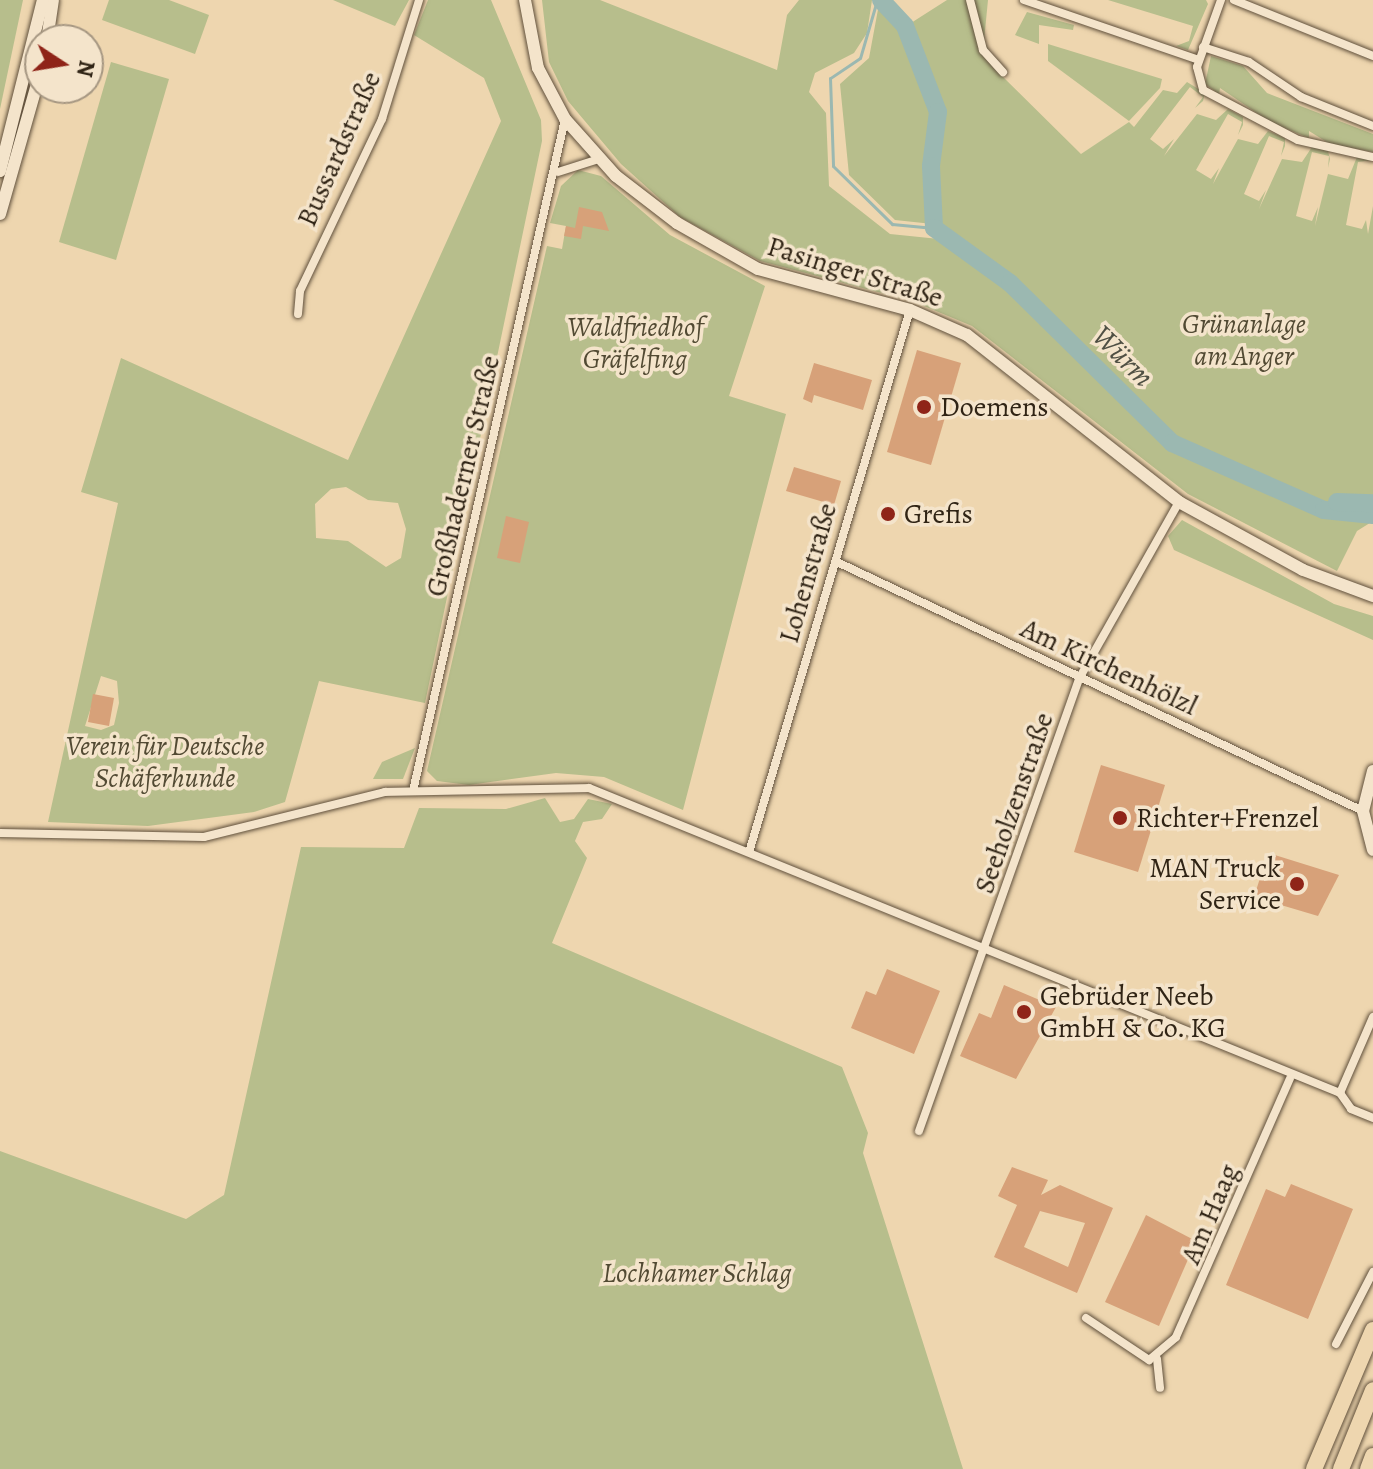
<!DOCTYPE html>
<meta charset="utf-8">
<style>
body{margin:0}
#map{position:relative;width:1373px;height:1469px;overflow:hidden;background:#eed6af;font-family:Alegreya,serif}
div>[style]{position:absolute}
.green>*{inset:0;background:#b7be8c}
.stream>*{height:3px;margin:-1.5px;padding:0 1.5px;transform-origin:1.5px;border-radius:1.5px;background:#9bb8b1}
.river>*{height:18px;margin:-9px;padding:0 9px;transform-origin:9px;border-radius:9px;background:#9bb8b1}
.building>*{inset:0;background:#d7a179}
.roads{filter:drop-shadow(0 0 2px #60503c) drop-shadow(0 0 2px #60503c)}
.minor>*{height:8px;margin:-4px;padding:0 4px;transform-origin:4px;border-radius:4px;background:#f4e4cb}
.secondary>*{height:12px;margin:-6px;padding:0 6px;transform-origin:6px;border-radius:6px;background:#f4e4cb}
.motorway>*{height:16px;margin:-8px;padding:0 8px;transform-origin:8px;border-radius:8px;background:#eed6af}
.dots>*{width:22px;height:22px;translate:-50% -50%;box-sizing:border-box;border:4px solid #f4e4cb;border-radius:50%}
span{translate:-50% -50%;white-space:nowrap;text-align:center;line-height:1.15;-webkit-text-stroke:7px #f4e4cb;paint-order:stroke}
.street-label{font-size:28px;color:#302415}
.park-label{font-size:28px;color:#524a33;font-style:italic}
.poi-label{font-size:28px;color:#302415}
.left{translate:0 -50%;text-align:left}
.right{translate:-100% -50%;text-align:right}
.water-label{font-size:30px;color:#505044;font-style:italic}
.north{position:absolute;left:24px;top:24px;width:80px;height:80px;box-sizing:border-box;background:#f4e4cb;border:2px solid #a69782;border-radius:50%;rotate:102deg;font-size:22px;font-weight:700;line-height:32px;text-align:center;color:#302415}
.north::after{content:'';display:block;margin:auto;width:28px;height:36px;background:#8f2418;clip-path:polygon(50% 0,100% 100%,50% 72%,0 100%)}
</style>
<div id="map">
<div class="green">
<i style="clip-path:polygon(0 0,23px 0,0 109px)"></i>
<i style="clip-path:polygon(109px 0,169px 0,209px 15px,195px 54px,102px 20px)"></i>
<i style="clip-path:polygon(333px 0,409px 0,395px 26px)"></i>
<i style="clip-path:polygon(evenodd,428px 0,491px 0,541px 120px,542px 141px,425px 703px,319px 681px,285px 802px,254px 812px,148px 826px,48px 822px,118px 503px,81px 492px,121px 358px,348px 460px,501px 121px,484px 78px,414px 35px,428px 0,346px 487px,368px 500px,398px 503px,406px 529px,401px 558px,386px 567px,348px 541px,316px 538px,315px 504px,331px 489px,346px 487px,428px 0,101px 676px,117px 681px,119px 703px,114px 725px,101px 730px,85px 726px,101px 676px)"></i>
<i style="clip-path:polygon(542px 0,600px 0,777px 70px,787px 15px,799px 0,872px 0,867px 33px,854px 53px,815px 73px,809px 92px,826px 113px,829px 186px,890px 234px,939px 239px,981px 271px,990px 263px,942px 225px,895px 220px,849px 175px,840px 84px,869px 58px,879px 4px,900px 30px,947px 0,988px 0,984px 41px,1001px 75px,1081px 154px,1129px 122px,1134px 127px,1163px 90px,1177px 93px,1187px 82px,1205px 93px,1203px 101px,1195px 108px,1203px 97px,1190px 87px,1150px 139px,1163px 149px,1174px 139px,1164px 156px,1197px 114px,1216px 120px,1228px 109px,1243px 117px,1243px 125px,1238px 135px,1242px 122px,1228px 114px,1196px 170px,1211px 179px,1219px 168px,1213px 184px,1238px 139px,1258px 144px,1268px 131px,1285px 138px,1285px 146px,1281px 156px,1284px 142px,1269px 136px,1244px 194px,1259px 201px,1266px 190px,1259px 209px,1282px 159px,1302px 162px,1312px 147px,1328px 151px,1330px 159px,1328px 168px,1329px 156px,1312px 152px,1296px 216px,1312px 221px,1318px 207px,1315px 226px,1328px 174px,1348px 179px,1357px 157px,1373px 160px,1358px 162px,1346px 225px,1362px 229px,1366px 220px,1368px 234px,1373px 206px,1373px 521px,1357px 531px,1337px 571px,1188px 494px,972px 326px,912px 301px,760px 261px,680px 217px,621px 164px,568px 101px,549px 62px)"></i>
<i style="clip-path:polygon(1108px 0,1206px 0,1208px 4px,1188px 50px,1176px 46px,1189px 41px,1193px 26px)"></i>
<i style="clip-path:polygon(1027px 12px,1074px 25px,1073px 30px,1039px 25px,1039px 44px,1015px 35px)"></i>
<i style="clip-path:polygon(1048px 44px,1162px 79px,1160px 88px,1129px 121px,1048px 61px)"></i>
<i style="clip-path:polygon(1211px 56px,1243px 66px,1267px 93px,1373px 134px,1373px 152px,1330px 144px,1309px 131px,1309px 138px,1270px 122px,1220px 88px,1219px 94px,1205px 84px)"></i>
<i style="clip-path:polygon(111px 62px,169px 79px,116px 260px,59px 242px)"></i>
<i style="clip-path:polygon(578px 170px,601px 176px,670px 235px,765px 286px,729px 396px,786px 414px,683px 810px,604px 777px,556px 773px,469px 785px,437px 781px,427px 771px,547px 246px,562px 249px,566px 226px,550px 223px,561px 186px)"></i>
<i style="clip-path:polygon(1182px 520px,1334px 604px,1373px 616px,1373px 640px,1174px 550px,1168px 536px)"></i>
<i style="clip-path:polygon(415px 748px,403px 779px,373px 779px,382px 762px)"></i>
<i style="clip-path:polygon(545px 798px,560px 822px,574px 819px,588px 799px,612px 804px,602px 819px,583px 822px,575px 841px,587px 858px,552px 943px,842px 1067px,868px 1133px,863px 1153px,963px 1469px,0 1469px,0 1151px,186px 1219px,224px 1195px,301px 847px,404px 848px,419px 808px,506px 809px)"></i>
</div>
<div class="stream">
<i style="left:877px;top:0;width:60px;rotate:106.3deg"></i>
<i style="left:860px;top:58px;width:36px;rotate:146deg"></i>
<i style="left:830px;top:78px;width:88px;rotate:88deg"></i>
<i style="left:833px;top:166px;width:83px;rotate:44.5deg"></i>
<i style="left:892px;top:224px;width:42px;rotate:5.4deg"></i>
</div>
<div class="river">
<i style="left:881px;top:0;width:35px;rotate:47deg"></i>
<i style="left:905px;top:26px;width:92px;rotate:69deg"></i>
<i style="left:938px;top:112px;width:54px;rotate:97.4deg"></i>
<i style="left:931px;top:166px;width:62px;rotate:87.2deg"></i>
<i style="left:934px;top:228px;width:94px;rotate:35.9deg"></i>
<i style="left:1010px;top:283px;width:228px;rotate:44.6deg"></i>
<i style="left:1172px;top:443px;width:166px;rotate:23.8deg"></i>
<i style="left:1324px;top:510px;width:49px;rotate:5.8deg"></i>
<i style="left:1337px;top:502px;width:36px;rotate:2deg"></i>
</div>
<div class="building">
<i style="clip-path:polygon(579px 207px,602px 212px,609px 231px,583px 226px,581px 239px,564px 236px,566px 226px,575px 228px)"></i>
<i style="clip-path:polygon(917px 350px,961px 363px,931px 465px,887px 452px)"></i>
<i style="clip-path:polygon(814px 363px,872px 380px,863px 410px,814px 395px,812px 403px,803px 399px)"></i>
<i style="clip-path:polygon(794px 467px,841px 481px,834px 505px,786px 491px)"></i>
<i style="clip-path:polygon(506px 516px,529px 522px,520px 563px,497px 558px)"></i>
<i style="clip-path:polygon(93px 694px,114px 698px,109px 726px,88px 722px)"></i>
<i style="clip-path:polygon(1101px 765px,1165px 785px,1138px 872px,1074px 852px)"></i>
<i style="clip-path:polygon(1268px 853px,1339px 875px,1318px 916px,1254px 897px)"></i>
<i style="clip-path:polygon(887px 969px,940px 991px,914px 1054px,851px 1028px,866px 991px,876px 995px)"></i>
<i style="clip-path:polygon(1004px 985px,1056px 1007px,1016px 1079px,960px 1056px,979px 1013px,991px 1018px)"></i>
<i style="clip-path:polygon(evenodd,1012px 1167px,1048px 1180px,1041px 1195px,1060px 1185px,1113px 1208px,1077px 1293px,994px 1257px,1017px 1205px,998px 1196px,1012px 1167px,1040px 1211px,1085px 1223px,1068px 1267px,1024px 1247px,1040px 1211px)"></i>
<i style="clip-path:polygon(1291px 1184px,1353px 1209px,1308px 1319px,1226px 1285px,1266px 1189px,1285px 1197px)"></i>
<i style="clip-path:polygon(1146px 1215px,1196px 1241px,1159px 1326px,1105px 1302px)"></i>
</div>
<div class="roads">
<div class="minor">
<i style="left:970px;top:0;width:52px;rotate:75.4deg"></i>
<i style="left:983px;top:50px;width:30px;rotate:48deg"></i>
<i style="left:1024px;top:0;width:185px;rotate:18.9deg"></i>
<i style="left:1221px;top:0;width:71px;rotate:109.7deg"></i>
<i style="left:1197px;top:67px;width:24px;rotate:75deg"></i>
<i style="left:1203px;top:90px;width:107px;rotate:27.8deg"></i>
<i style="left:1298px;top:140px;width:77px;rotate:12.8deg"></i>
<i style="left:1234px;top:0;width:150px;rotate:21.9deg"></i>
<i style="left:1203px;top:47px;width:48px;rotate:18.1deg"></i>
<i style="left:1249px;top:62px;width:63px;rotate:33.9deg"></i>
<i style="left:1301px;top:97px;width:78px;rotate:21.9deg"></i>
<i style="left:558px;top:172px;width:43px;rotate:-17.6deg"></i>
<i style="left:298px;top:314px;width:23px;rotate:-85deg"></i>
<i style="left:300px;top:291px;width:191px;rotate:-64.5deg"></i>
<i style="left:382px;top:119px;width:125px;rotate:-72.7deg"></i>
<i style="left:837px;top:562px;width:582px;rotate:25.33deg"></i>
<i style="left:413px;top:791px;width:689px;rotate:-77.25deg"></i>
<i style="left:0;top:833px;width:204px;rotate:1.1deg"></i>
<i style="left:204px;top:837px;width:187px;rotate:-14deg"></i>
<i style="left:385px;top:792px;width:204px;rotate:-1.1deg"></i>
<i style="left:589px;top:788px;width:811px;rotate:22.1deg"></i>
<i style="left:750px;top:849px;width:562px;rotate:-73.47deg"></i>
<i style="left:1340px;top:1093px;width:83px;rotate:-66.5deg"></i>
<i style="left:1340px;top:1093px;width:19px;rotate:55deg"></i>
<i style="left:1351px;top:1109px;width:24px;rotate:22deg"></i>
<i style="left:919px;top:1131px;width:482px;rotate:-70.5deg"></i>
<i style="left:1080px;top:677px;width:201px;rotate:-60.5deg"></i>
<i style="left:1086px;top:1318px;width:76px;rotate:33.7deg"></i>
<i style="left:1149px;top:1360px;width:35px;rotate:-40deg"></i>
<i style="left:1176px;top:1337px;width:283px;rotate:-66.2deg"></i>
<i style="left:1336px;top:1344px;width:81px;rotate:-62.8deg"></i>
<i style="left:1157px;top:1359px;width:29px;rotate:84deg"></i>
</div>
<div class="secondary">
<i style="left:525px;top:0;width:69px;rotate:79.2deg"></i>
<i style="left:538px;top:68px;width:58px;rotate:62.1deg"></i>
<i style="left:565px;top:119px;width:76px;rotate:48.2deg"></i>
<i style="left:616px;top:176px;width:77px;rotate:37.6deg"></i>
<i style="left:677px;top:223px;width:93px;rotate:29.6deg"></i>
<i style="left:758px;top:269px;width:157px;rotate:15.1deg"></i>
<i style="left:910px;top:310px;width:62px;rotate:23.7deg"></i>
<i style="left:967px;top:335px;width:270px;rotate:38.2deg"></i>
<i style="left:1179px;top:502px;width:141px;rotate:28.7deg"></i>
<i style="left:1303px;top:570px;width:75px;rotate:20.4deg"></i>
<i style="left:47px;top:40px;width:40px;rotate:-81.5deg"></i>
<i style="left:0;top:171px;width:176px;rotate:-75.9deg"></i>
<i style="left:0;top:214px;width:146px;rotate:-74.1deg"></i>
<i style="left:1373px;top:771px;width:41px;rotate:104deg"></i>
<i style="left:1363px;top:811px;width:40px;rotate:75.6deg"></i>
</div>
<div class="motorway">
<i style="left:1314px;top:1469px;width:151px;rotate:-67deg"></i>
<i style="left:1341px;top:1469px;width:85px;rotate:-67.9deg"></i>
<i style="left:1368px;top:1469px;width:14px;rotate:-69deg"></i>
</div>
</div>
<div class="dots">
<i style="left:924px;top:407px;background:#8f2418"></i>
<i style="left:888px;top:514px;background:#8f2418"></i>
<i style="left:1120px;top:818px;background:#8f2418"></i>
<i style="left:1297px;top:884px;background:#8f2418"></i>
<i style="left:1024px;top:1012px;background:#8f2418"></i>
</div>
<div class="street-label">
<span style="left:339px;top:149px;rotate:-66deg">Bussardstraße</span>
<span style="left:855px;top:272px;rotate:17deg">Pasinger Straße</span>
<span style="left:463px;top:476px;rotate:-77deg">Großhaderner Straße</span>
<span style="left:808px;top:573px;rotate:-74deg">Lohenstraße</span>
<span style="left:1109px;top:667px;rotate:25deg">Am Kirchenhölzl</span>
<span style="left:1014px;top:803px;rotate:-71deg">Seeholzenstraße</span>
<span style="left:1210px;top:1214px;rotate:-67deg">Am Haag</span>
</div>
<div class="park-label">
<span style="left:1244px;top:340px">Grünanlage<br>am Anger</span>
<span style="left:635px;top:343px">Waldfriedhof<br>Gräfelfing</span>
<span style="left:165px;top:762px">Verein für Deutsche<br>Schäferhunde</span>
<span style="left:697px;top:1273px">Lochhamer Schlag</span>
</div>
<div class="poi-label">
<span class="left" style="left:940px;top:407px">Doemens</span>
<span class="left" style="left:904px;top:514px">Grefis</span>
<span class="left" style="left:1136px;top:818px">Richter+Frenzel</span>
<span class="right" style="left:1281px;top:884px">MAN Truck<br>Service</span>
<span class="left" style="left:1040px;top:1012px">Gebrüder Neeb<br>GmbH &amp; Co. KG</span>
</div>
<div class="water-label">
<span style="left:1123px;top:356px;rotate:45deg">Würm</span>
</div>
<div class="north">N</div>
</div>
